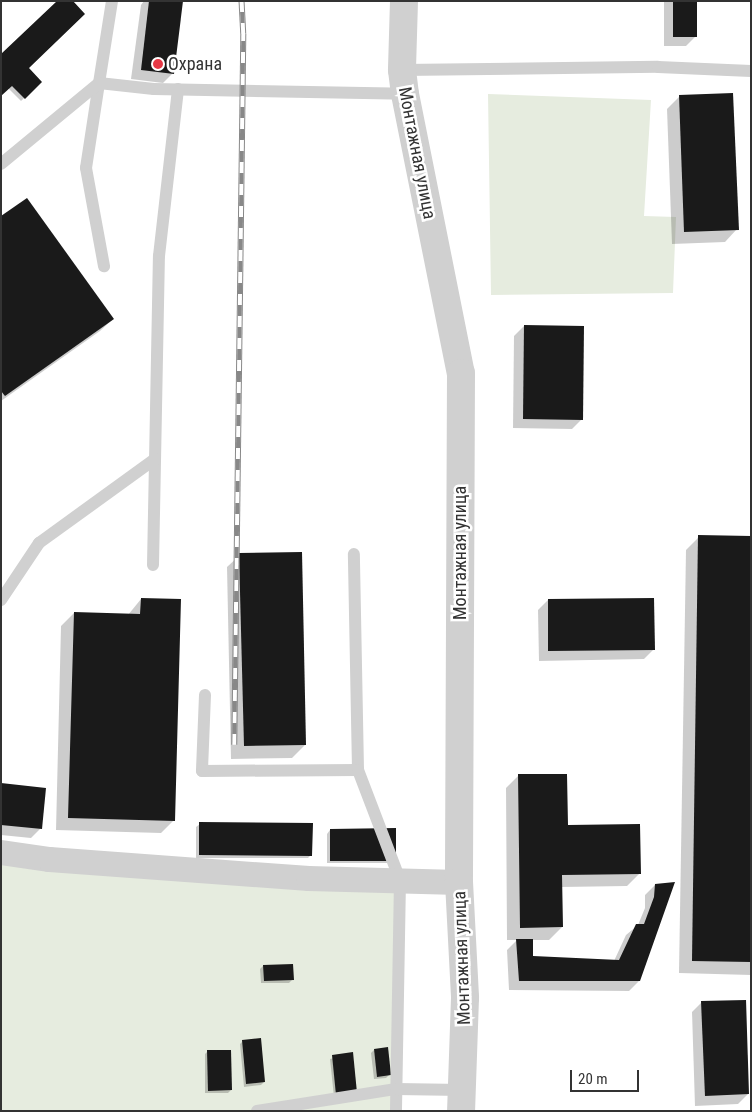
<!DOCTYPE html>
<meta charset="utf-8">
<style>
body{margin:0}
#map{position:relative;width:752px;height:1112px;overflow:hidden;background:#fff;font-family:"Roboto Condensed",sans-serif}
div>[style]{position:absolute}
.green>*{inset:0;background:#e6ecdf}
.shadow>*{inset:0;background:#0003}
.building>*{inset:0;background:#1a1a1a}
.service>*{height:12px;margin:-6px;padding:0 6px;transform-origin:6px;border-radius:6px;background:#d0d0d0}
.minor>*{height:25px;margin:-12.5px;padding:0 12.5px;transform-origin:12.5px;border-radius:12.5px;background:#d0d0d0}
.tertiary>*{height:28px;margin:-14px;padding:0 14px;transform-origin:14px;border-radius:14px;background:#d0d0d0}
.rail>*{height:5.5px;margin-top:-2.75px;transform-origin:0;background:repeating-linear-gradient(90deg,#fff 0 11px,#888 0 22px);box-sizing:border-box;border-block:1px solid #888}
.dots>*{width:14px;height:14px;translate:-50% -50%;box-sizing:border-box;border:2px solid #fff;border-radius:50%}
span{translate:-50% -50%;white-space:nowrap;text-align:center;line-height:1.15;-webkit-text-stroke:5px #fff;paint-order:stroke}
.poi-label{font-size:18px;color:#333}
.left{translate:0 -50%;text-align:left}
.street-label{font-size:18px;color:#333}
.frame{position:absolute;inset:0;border:2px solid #333;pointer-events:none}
.scale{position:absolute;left:570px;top:1070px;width:69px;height:22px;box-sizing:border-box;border:2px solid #333;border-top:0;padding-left:6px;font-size:15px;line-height:18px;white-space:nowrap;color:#333;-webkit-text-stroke:4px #fff;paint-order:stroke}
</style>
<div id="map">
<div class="green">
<i style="clip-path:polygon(488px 94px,651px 100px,644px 216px,676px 217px,673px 293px,491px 295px)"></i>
<i style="clip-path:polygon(1px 847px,400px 880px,398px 1111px,1px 1111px)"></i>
</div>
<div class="shadow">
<i style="clip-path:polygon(144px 1px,182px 1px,173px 73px,163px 83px,131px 79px,141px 5px)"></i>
<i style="clip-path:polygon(664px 1px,696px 1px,696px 36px,686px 46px,664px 46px)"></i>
<i style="clip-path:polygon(27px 68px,41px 82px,21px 101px,8px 88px)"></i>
<i style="clip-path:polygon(680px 96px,737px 229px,725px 242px,672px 244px,667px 109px)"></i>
<i style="clip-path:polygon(1px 218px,113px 319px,100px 331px,1px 401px)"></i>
<i style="clip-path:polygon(524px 326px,582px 419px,572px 429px,513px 428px,514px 336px)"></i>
<i style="clip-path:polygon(699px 537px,751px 537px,751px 975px,679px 973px,686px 550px)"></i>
<i style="clip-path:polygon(240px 555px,305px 745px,292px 758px,231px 759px,227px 567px)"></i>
<i style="clip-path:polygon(141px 599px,174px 820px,161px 833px,56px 830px,61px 626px,74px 613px,128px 615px)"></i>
<i style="clip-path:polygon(548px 600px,654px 649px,644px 659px,539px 661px,538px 610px)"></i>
<i style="clip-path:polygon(519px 775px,567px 826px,640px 873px,627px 886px,561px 887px,562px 927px,549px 940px,532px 940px,532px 957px,614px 961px,626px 935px,638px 925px,645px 908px,645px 895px,655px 885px,673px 884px,639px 981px,629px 991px,509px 990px,507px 950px,517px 940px,507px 940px,506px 788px)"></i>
<i style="clip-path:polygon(1px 784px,41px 828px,31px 838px,1px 835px)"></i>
<i style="clip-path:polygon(200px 824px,311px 855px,308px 858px,196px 858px,196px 827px)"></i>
<i style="clip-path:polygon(330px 830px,392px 863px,327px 863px,327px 834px)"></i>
<i style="clip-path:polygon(263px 966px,292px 980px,289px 983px,261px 983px,260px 969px)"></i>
<i style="clip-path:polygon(702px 1002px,748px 1094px,738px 1104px,695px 1106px,692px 1012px)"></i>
<i style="clip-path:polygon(243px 1041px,264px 1082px,261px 1085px,244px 1087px,240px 1044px)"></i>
<i style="clip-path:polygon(374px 1050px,389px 1075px,386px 1078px,374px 1079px,371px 1053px)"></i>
<i style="clip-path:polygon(208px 1051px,231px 1090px,228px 1093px,205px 1093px,205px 1054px)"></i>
<i style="clip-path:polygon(352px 1054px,334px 1097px,330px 1059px)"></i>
</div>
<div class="building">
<i style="clip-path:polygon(57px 1px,73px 1px,85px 14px,29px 68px,42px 82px,25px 99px,12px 86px,1px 96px,1px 54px)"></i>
<i style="clip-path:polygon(149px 1px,183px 1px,174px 74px,141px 70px)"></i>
<i style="clip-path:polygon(673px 1px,697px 1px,697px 37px,673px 37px)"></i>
<i style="clip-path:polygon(733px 93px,739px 230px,684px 232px,679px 95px)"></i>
<i style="clip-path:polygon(27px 198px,114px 319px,5px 396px,1px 391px,1px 216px)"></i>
<i style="clip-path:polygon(524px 325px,584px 326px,583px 420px,523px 419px)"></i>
<i style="clip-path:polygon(698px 535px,751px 536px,751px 962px,692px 961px)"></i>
<i style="clip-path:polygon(302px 552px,306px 745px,244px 746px,239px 553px)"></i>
<i style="clip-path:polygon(141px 598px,181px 599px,175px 821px,68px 818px,74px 612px,140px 614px)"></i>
<i style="clip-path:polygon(654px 598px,655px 650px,548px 651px,548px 599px)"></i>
<i style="clip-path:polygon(518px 774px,567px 774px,568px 825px,640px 824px,641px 874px,562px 875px,563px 927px,520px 928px)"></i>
<i style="clip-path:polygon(1px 783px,46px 788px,42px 829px,1px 825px)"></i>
<i style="clip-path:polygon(199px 822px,313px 823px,312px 856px,199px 855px)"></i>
<i style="clip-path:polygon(396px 828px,396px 861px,330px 861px,330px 829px)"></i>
<i style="clip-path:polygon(675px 882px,640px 981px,519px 981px,516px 939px,533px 939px,533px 956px,619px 960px,636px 924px,644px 924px,654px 897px,655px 884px)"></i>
<i style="clip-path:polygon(293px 964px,294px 980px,264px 981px,263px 965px)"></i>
<i style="clip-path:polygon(746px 1000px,749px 1094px,705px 1096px,701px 1001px)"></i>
<i style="clip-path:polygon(261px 1038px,265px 1082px,246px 1084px,242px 1040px)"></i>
<i style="clip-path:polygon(388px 1047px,391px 1075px,377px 1077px,374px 1049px)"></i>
<i style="clip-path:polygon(207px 1050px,231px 1050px,232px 1090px,208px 1091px)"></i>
<i style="clip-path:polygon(353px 1052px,357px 1093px,336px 1095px,332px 1055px)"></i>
</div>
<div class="service">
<i style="left:112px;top:1px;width:83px;rotate:99deg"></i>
<i style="left:99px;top:83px;width:55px;rotate:6.2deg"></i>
<i style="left:154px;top:89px;width:251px;rotate:1.1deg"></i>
<i style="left:402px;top:70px;width:256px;rotate:-0.7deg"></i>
<i style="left:658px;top:67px;width:93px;rotate:2.5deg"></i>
<i style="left:99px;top:83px;width:86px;rotate:98.7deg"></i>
<i style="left:86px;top:168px;width:100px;rotate:79.6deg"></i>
<i style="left:1px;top:164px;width:127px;rotate:-39.6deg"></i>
<i style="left:153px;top:565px;width:309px;rotate:-88.9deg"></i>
<i style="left:159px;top:256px;width:168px;rotate:-83.5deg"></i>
<i style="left:1px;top:600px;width:69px;rotate:-56.3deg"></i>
<i style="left:39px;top:543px;width:143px;rotate:-35.9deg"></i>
<i style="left:205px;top:695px;width:76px;rotate:92.3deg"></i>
<i style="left:202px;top:771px;width:156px;rotate:-0.4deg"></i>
<i style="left:358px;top:770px;width:216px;rotate:-91.1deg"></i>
<i style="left:358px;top:770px;width:118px;rotate:69.1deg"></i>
<i style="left:400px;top:880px;width:231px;rotate:91deg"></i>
<i style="left:257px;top:1111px;width:141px;rotate:-9deg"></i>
<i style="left:396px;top:1089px;width:67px;rotate:0.9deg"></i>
</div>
<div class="minor">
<i style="left:1px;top:852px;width:49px;rotate:8.3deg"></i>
<i style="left:49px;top:859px;width:260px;rotate:4.2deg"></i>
<i style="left:308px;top:878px;width:151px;rotate:1.5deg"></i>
</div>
<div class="tertiary">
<i style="left:404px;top:1px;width:69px;rotate:91.7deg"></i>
<i style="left:402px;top:70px;width:24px;rotate:83deg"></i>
<i style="left:405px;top:94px;width:285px;rotate:78.7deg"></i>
<i style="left:461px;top:373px;width:509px;rotate:90.23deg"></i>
<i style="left:459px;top:882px;width:116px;rotate:87deg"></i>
<i style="left:465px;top:998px;width:113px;rotate:92deg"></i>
</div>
<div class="rail">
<i style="left:234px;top:745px;width:711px;rotate:-89.27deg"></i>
<i style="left:243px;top:34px;width:33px;rotate:-93deg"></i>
</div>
<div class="dots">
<i style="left:158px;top:64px;background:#e63946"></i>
</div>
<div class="poi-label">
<span class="left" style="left:168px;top:64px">Охрана</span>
</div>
<div class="street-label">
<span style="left:417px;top:153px;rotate:79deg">Монтажная улица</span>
<span style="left:460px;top:553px;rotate:-90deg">Монтажная улица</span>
<span style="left:462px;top:958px;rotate:-92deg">Монтажная улица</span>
</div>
<div class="frame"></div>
<div class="scale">20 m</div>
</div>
